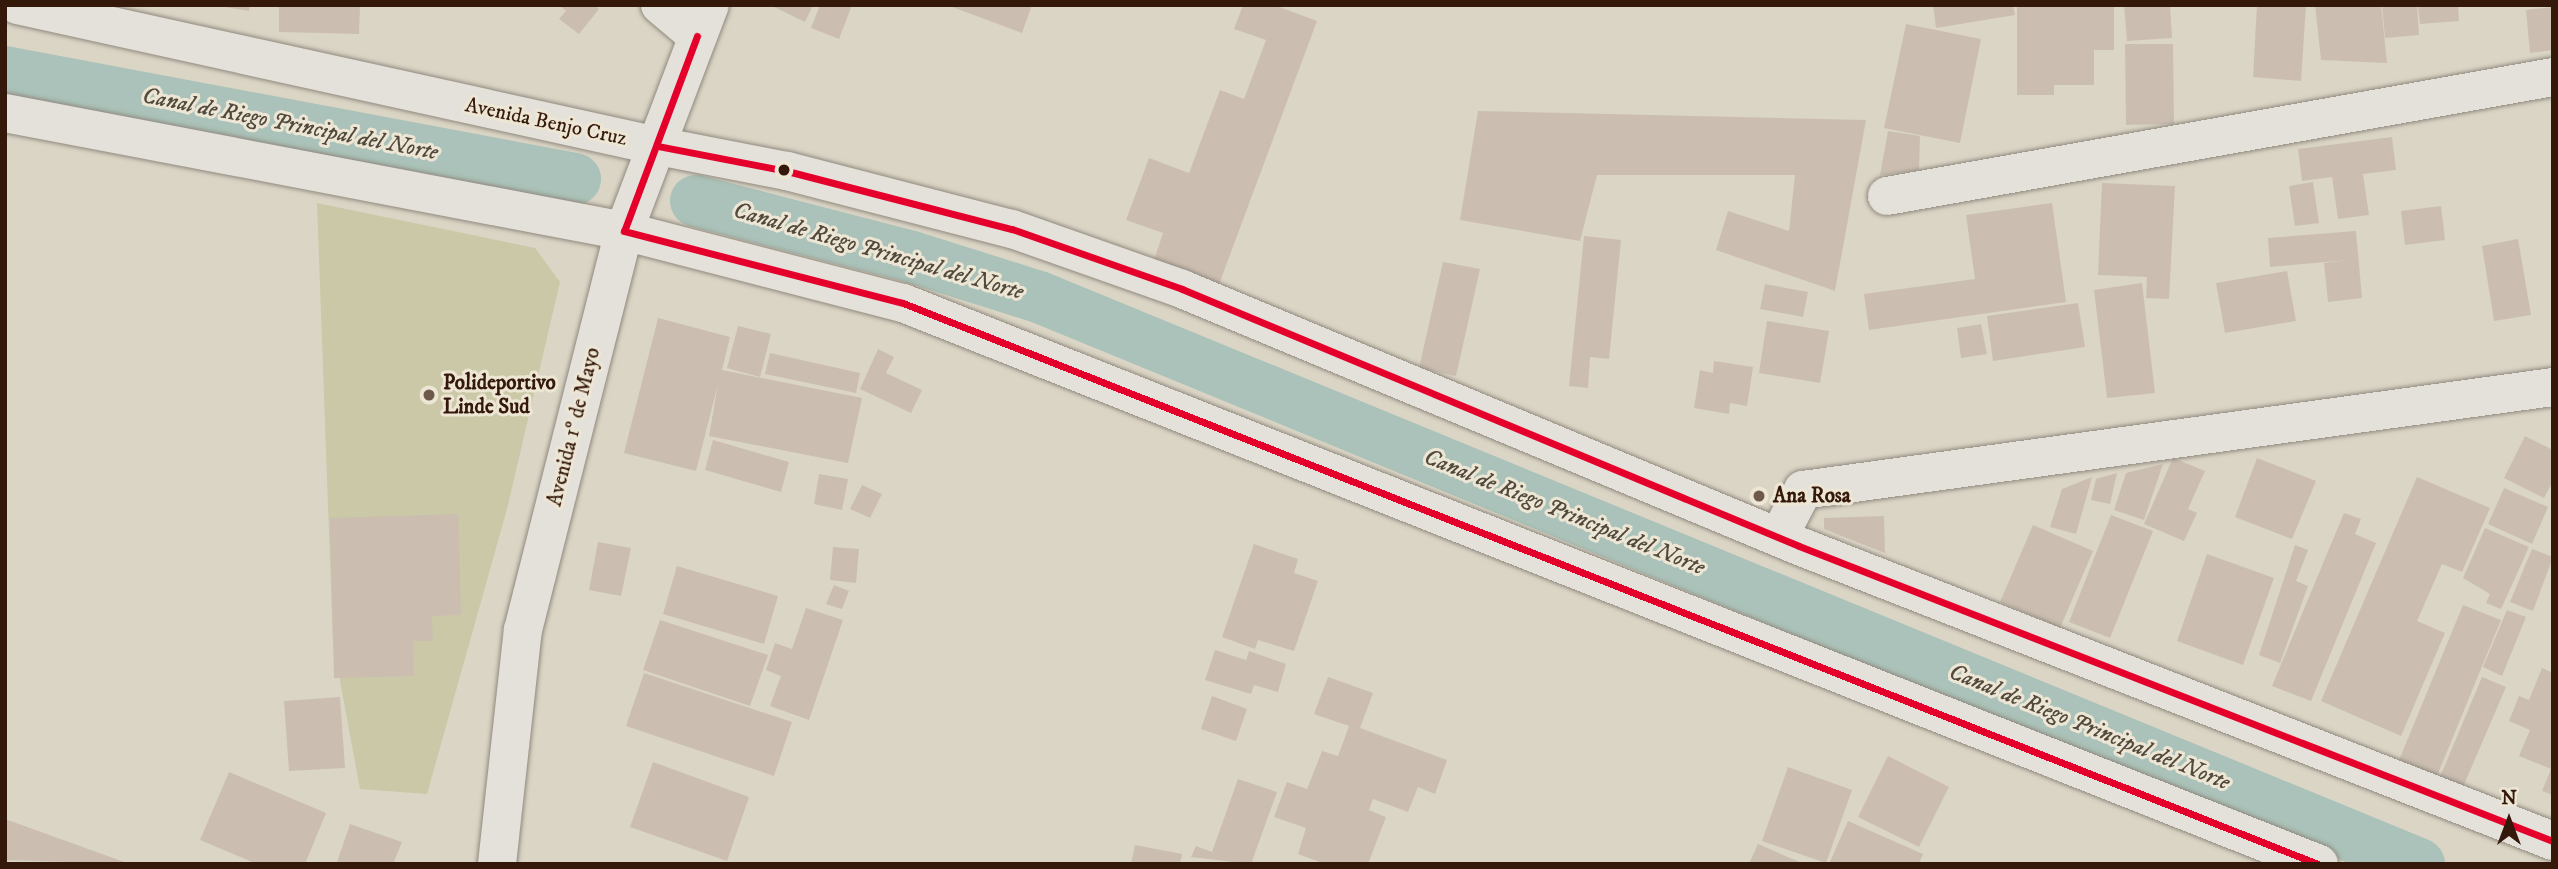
<!DOCTYPE html>
<meta charset="utf-8">
<style>
body{margin:0}
#map{position:relative;width:2558px;height:869px;overflow:hidden;background:#dbd5c6;font-family:"IM FELL DW Pica",serif}
div>[style]{position:absolute}
.green>*{inset:0;background:#cac8a6}
.canal>*{height:52px;margin:-26px;padding:0 26px;transform-origin:26px;border-radius:26px;background:#aac2b9}
.building>*{inset:0;background:#cbbeb1}
.roads{filter:drop-shadow(0 0 2px #90897e) drop-shadow(0 0 2px #90897e)}
.minor>*{height:38px;margin:-19px;padding:0 19px;transform-origin:19px;border-radius:19px;background:#e4e1da}
.tertiary>*{height:38px;margin:-19px;padding:0 19px;transform-origin:19px;border-radius:19px;background:#e4e1da}
.secondary>*{height:38px;margin:-19px;padding:0 19px;transform-origin:19px;border-radius:19px;background:#e4e1da}
.bus-1>*{height:7px;margin:-3.5px;padding:0 3.5px;transform-origin:3.5px;border-radius:3.5px;background:#e4002b}
.dots>*{width:19px;height:19px;translate:-50% -50%;box-sizing:border-box;border:4px solid #ede6d5;border-radius:50%}
span{translate:-50% -50%;white-space:nowrap;text-align:center;line-height:1.15;-webkit-text-stroke:6px #ede6d5;paint-order:stroke}
.street-label{font-size:21px;color:#341809}
.poi-label{font-size:21px;color:#341809;font-weight:700}
.left{translate:0 -50%;text-align:left}
.water-label{font-size:23px;color:#51493c;font-style:italic}
.frame{position:absolute;inset:0;border:7px solid #341809;pointer-events:none}
.north{position:absolute;left:2474px;top:785px;width:70px;height:70px;-webkit-text-stroke:5px #ede6d5;paint-order:stroke;rotate:0deg;font-size:19px;font-weight:700;line-height:28px;text-align:center;color:#341809}
.north::after{content:'';display:block;margin:auto;width:24px;height:32px;background:#341809;clip-path:polygon(50% 0,100% 100%,50% 72%,0 100%)}
</style>
<div id="map">
<div class="green">
<i style="clip-path:polygon(317px 203px,535px 248px,560px 282px,507px 509px,427px 794px,360px 789px,333px 643px)"></i>
</div>
<div class="canal">
<i style="left:5px;top:72px;width:580px;rotate:10.63deg"></i>
<i style="left:696px;top:201px;width:223px;rotate:14.5deg"></i>
<i style="left:912px;top:257px;width:133px;rotate:17.5deg"></i>
<i style="left:1039px;top:297px;width:1492px;rotate:22.34deg"></i>
</div>
<div class="building">
<i style="clip-path:polygon(213px 5px,250px 5px,249px 11px)"></i>
<i style="clip-path:polygon(279px 5px,360px 5px,359px 34px,279px 32px)"></i>
<i style="clip-path:polygon(559px 5px,595px 5px,599px 9px,579px 34px,559px 19px,566px 11px)"></i>
<i style="clip-path:polygon(770px 5px,813px 5px,805px 22px)"></i>
<i style="clip-path:polygon(820px 5px,852px 5px,839px 39px,811px 28px)"></i>
<i style="clip-path:polygon(947px 5px,1032px 5px,1022px 33px)"></i>
<i style="clip-path:polygon(1243px 5px,1274px 5px,1317px 21px,1218px 287px,1153px 263px,1163px 233px,1126px 220px,1149px 158px,1189px 173px,1220px 90px,1244px 99px,1266px 40px,1234px 29px)"></i>
<i style="clip-path:polygon(1933px 5px,2013px 5px,2015px 15px,1936px 28px)"></i>
<i style="clip-path:polygon(2017px 5px,2114px 5px,2114px 50px,2094px 50px,2094px 85px,2054px 85px,2054px 95px,2017px 95px)"></i>
<i style="clip-path:polygon(2124px 5px,2170px 5px,2172px 38px,2127px 41px)"></i>
<i style="clip-path:polygon(2257px 5px,2306px 5px,2301px 81px,2253px 77px)"></i>
<i style="clip-path:polygon(2315px 5px,2381px 5px,2387px 63px,2321px 60px)"></i>
<i style="clip-path:polygon(2382px 5px,2417px 5px,2419px 35px,2385px 38px)"></i>
<i style="clip-path:polygon(2418px 5px,2458px 5px,2459px 21px,2420px 24px)"></i>
<i style="clip-path:polygon(2553px 7px,2553px 50px,2530px 53px,2526px 10px)"></i>
<i style="clip-path:polygon(1906px 24px,1981px 39px,1960px 143px,1884px 128px)"></i>
<i style="clip-path:polygon(2125px 44px,2173px 44px,2174px 124px,2126px 125px)"></i>
<i style="clip-path:polygon(1478px 111px,1866px 120px,1835px 291px,1716px 250px,1728px 211px,1789px 231px,1795px 175px,1597px 175px,1580px 241px,1460px 220px)"></i>
<i style="clip-path:polygon(1888px 131px,1920px 136px,1919px 170px,1880px 175px)"></i>
<i style="clip-path:polygon(2392px 137px,2396px 170px,2363px 174px,2369px 215px,2338px 219px,2332px 177px,2302px 181px,2298px 149px)"></i>
<i style="clip-path:polygon(2313px 182px,2319px 223px,2295px 226px,2289px 186px)"></i>
<i style="clip-path:polygon(2102px 183px,2175px 186px,2169px 299px,2146px 298px,2147px 277px,2098px 275px)"></i>
<i style="clip-path:polygon(2052px 203px,2066px 302px,1869px 330px,1864px 294px,1975px 279px,1966px 215px)"></i>
<i style="clip-path:polygon(2441px 206px,2445px 240px,2405px 245px,2401px 211px)"></i>
<i style="clip-path:polygon(2356px 231px,2362px 298px,2328px 302px,2324px 263px,2349px 260px,2270px 267px,2268px 238px)"></i>
<i style="clip-path:polygon(1584px 236px,1621px 240px,1609px 359px,1590px 357px,1588px 388px,1569px 386px)"></i>
<i style="clip-path:polygon(2518px 239px,2531px 315px,2494px 321px,2482px 246px)"></i>
<i style="clip-path:polygon(1443px 262px,1480px 269px,1456px 376px,1419px 368px)"></i>
<i style="clip-path:polygon(2287px 271px,2296px 321px,2225px 333px,2216px 283px)"></i>
<i style="clip-path:polygon(2142px 283px,2155px 393px,2107px 398px,2094px 290px)"></i>
<i style="clip-path:polygon(1765px 284px,1808px 292px,1803px 317px,1760px 309px)"></i>
<i style="clip-path:polygon(2078px 303px,2085px 347px,1993px 361px,1987px 316px)"></i>
<i style="clip-path:polygon(658px 318px,730px 337px,722px 370px,862px 398px,848px 463px,709px 436px,718px 384px,696px 471px,624px 453px)"></i>
<i style="clip-path:polygon(1767px 321px,1829px 331px,1820px 383px,1759px 373px)"></i>
<i style="clip-path:polygon(1981px 324px,1987px 354px,1961px 358px,1957px 328px)"></i>
<i style="clip-path:polygon(738px 326px,771px 334px,760px 377px,727px 368px)"></i>
<i style="clip-path:polygon(878px 349px,894px 357px,886px 373px,922px 390px,911px 413px,860px 389px)"></i>
<i style="clip-path:polygon(770px 353px,860px 373px,856px 393px,765px 374px)"></i>
<i style="clip-path:polygon(1714px 361px,1753px 367px,1747px 406px,1730px 403px,1729px 414px,1694px 408px,1700px 370px,1713px 373px)"></i>
<i style="clip-path:polygon(2525px 436px,2553px 450px,2553px 481px,2544px 498px,2504px 478px)"></i>
<i style="clip-path:polygon(713px 440px,789px 462px,781px 492px,705px 470px)"></i>
<i style="clip-path:polygon(2173px 458px,2205px 471px,2188px 509px,2197px 513px,2184px 541px,2144px 524px)"></i>
<i style="clip-path:polygon(2257px 458px,2316px 481px,2292px 539px,2235px 517px)"></i>
<i style="clip-path:polygon(2163px 464px,2144px 520px,2114px 510px,2126px 473px)"></i>
<i style="clip-path:polygon(2117px 473px,2110px 504px,2091px 500px,2096px 479px)"></i>
<i style="clip-path:polygon(819px 474px,848px 479px,842px 510px,814px 504px)"></i>
<i style="clip-path:polygon(2092px 477px,2076px 534px,2050px 527px,2062px 489px)"></i>
<i style="clip-path:polygon(2417px 477px,2490px 508px,2462px 572px,2442px 564px,2417px 621px,2445px 633px,2401px 736px,2321px 701px)"></i>
<i style="clip-path:polygon(862px 485px,882px 494px,870px 518px,850px 509px)"></i>
<i style="clip-path:polygon(2504px 488px,2548px 507px,2532px 544px,2488px 524px)"></i>
<i style="clip-path:polygon(2344px 513px,2361px 519px,2355px 534px,2376px 543px,2311px 701px,2272px 686px)"></i>
<i style="clip-path:polygon(458px 514px,461px 615px,432px 616px,433px 641px,413px 641px,414px 676px,334px 678px,330px 518px)"></i>
<i style="clip-path:polygon(2111px 515px,2153px 531px,2110px 638px,2069px 622px)"></i>
<i style="clip-path:polygon(1884px 516px,1885px 553px,1824px 529px,1824px 518px)"></i>
<i style="clip-path:polygon(2033px 525px,2093px 551px,2060px 628px,2000px 602px)"></i>
<i style="clip-path:polygon(2485px 528px,2529px 547px,2501px 609px,2486px 603px,2490px 594px,2463px 578px)"></i>
<i style="clip-path:polygon(598px 542px,631px 548px,621px 596px,589px 590px)"></i>
<i style="clip-path:polygon(1254px 544px,1298px 559px,1294px 573px,1318px 581px,1294px 651px,1258px 640px,1255px 649px,1222px 637px)"></i>
<i style="clip-path:polygon(2295px 545px,2308px 550px,2296px 581px,2308px 586px,2280px 663px,2259px 655px)"></i>
<i style="clip-path:polygon(833px 547px,859px 549px,856px 583px,830px 580px)"></i>
<i style="clip-path:polygon(2532px 549px,2553px 557px,2533px 611px,2510px 602px)"></i>
<i style="clip-path:polygon(2207px 554px,2274px 578px,2243px 665px,2177px 641px)"></i>
<i style="clip-path:polygon(677px 566px,778px 596px,764px 644px,663px 614px)"></i>
<i style="clip-path:polygon(834px 585px,849px 591px,842px 609px,826px 604px)"></i>
<i style="clip-path:polygon(2463px 605px,2501px 620px,2435px 781px,2397px 765px)"></i>
<i style="clip-path:polygon(806px 608px,843px 620px,809px 720px,770px 706px,781px 676px,766px 670px,775px 643px,792px 649px)"></i>
<i style="clip-path:polygon(2507px 610px,2526px 617px,2502px 676px,2483px 667px)"></i>
<i style="clip-path:polygon(660px 620px,768px 655px,750px 706px,643px 670px)"></i>
<i style="clip-path:polygon(1215px 650px,1246px 660px,1249px 651px,1286px 664px,1278px 692px,1254px 685px,1251px 694px,1205px 680px)"></i>
<i style="clip-path:polygon(2542px 668px,2553px 673px,2553px 795px,2542px 791px,2551px 769px,2519px 756px,2530px 730px,2509px 721px,2519px 696px,2529px 700px)"></i>
<i style="clip-path:polygon(644px 673px,792px 722px,774px 776px,626px 726px)"></i>
<i style="clip-path:polygon(1328px 677px,1373px 693px,1360px 728px,1447px 760px,1435px 794px,1418px 787px,1408px 812px,1373px 799px,1369px 810px,1386px 817px,1368px 864px,1325px 864px,1298px 854px,1306px 828px,1274px 817px,1287px 782px,1307px 789px,1322px 751px,1338px 756px,1349px 726px,1314px 714px)"></i>
<i style="clip-path:polygon(2482px 677px,2506px 687px,2463px 787px,2440px 777px)"></i>
<i style="clip-path:polygon(1212px 696px,1247px 709px,1236px 741px,1201px 729px)"></i>
<i style="clip-path:polygon(340px 697px,345px 768px,289px 771px,284px 701px)"></i>
<i style="clip-path:polygon(1888px 756px,1949px 787px,1919px 847px,1858px 817px)"></i>
<i style="clip-path:polygon(653px 762px,749px 797px,727px 861px,630px 827px)"></i>
<i style="clip-path:polygon(1788px 767px,1852px 790px,1826px 863px,1762px 841px)"></i>
<i style="clip-path:polygon(229px 772px,326px 813px,305px 864px,257px 864px,200px 840px)"></i>
<i style="clip-path:polygon(1238px 779px,1277px 792px,1251px 864px,1191px 857px,1196px 846px,1212px 852px)"></i>
<i style="clip-path:polygon(5px 819px,127px 863px,127px 864px,5px 860px)"></i>
<i style="clip-path:polygon(1848px 821px,1923px 854px,1919px 864px,1829px 864px)"></i>
<i style="clip-path:polygon(350px 824px,402px 842px,393px 864px,337px 862px)"></i>
<i style="clip-path:polygon(1758px 844px,1804px 864px,1749px 864px)"></i>
<i style="clip-path:polygon(1135px 845px,1182px 854px,1180px 864px,1131px 864px)"></i>
</div>
<div class="roads">
<div class="minor">
<i style="left:1887px;top:196px;width:677px;rotate:-10.13deg"></i>
<i style="left:1779px;top:536px;width:52px;rotate:-62.4deg"></i>
<i style="left:1803px;top:490px;width:757px;rotate:-7.82deg"></i>
</div>
<div class="tertiary">
<i style="left:17px;top:5px;width:656px;rotate:12.41deg"></i>
<i style="left:660px;top:5px;width:48px;rotate:40deg"></i>
<i style="left:5px;top:113px;width:630px;rotate:10.79deg"></i>
</div>
<div class="secondary">
<i style="left:658px;top:146px;width:131px;rotate:11deg"></i>
<i style="left:787px;top:171px;width:232px;rotate:14.5deg"></i>
<i style="left:1012px;top:229px;width:180px;rotate:19.4deg"></i>
<i style="left:1182px;top:289px;width:668px;rotate:22.61deg"></i>
<i style="left:1799px;top:546px;width:810px;rotate:21.37deg"></i>
<i style="left:624px;top:231px;width:288px;rotate:14.5deg"></i>
<i style="left:903px;top:303px;width:1523px;rotate:21.61deg"></i>
<i style="left:497px;top:864px;width:235px;rotate:-83.7deg"></i>
<i style="left:523px;top:630px;width:412px;rotate:-75.8deg"></i>
<i style="left:624px;top:231px;width:242px;rotate:-69.2deg"></i>
</div>
</div>
<div class="bus-1">
<i style="left:697px;top:36px;width:208px;rotate:110.5deg"></i>
<i style="left:624px;top:231px;width:288px;rotate:14.5deg"></i>
<i style="left:903px;top:303px;width:1522px;rotate:21.63deg"></i>
<i style="left:658px;top:146px;width:131px;rotate:11deg"></i>
<i style="left:787px;top:171px;width:232px;rotate:14.5deg"></i>
<i style="left:1012px;top:229px;width:180px;rotate:19.4deg"></i>
<i style="left:1182px;top:289px;width:668px;rotate:22.61deg"></i>
<i style="left:1799px;top:546px;width:810px;rotate:21.37deg"></i>
</div>
<div class="dots">
<i style="left:784px;top:170px;background:#341809"></i>
<i style="left:429px;top:395px;background:#6e5a4b"></i>
<i style="left:1759px;top:496px;background:#6e5a4b"></i>
</div>
<div class="street-label">
<span style="left:546px;top:122px;rotate:12deg">Avenida Benjo Cruz</span>
<span style="left:574px;top:427px;rotate:-76deg">Avenida 1º de Mayo</span>
</div>
<div class="poi-label">
<span class="left" style="left:443px;top:395px">Polideportivo<br>Linde Sud</span>
<span class="left" style="left:1773px;top:496px">Ana Rosa</span>
</div>
<div class="water-label">
<span style="left:290px;top:125px;rotate:11deg">Canal de Riego Principal del Norte</span>
<span style="left:878px;top:252px;rotate:16deg">Canal de Riego Principal del Norte</span>
<span style="left:1564px;top:513px;rotate:22deg">Canal de Riego Principal del Norte</span>
<span style="left:2089px;top:728px;rotate:22deg">Canal de Riego Principal del Norte</span>
</div>
<div class="frame"></div>
<div class="north">N</div>
</div>
